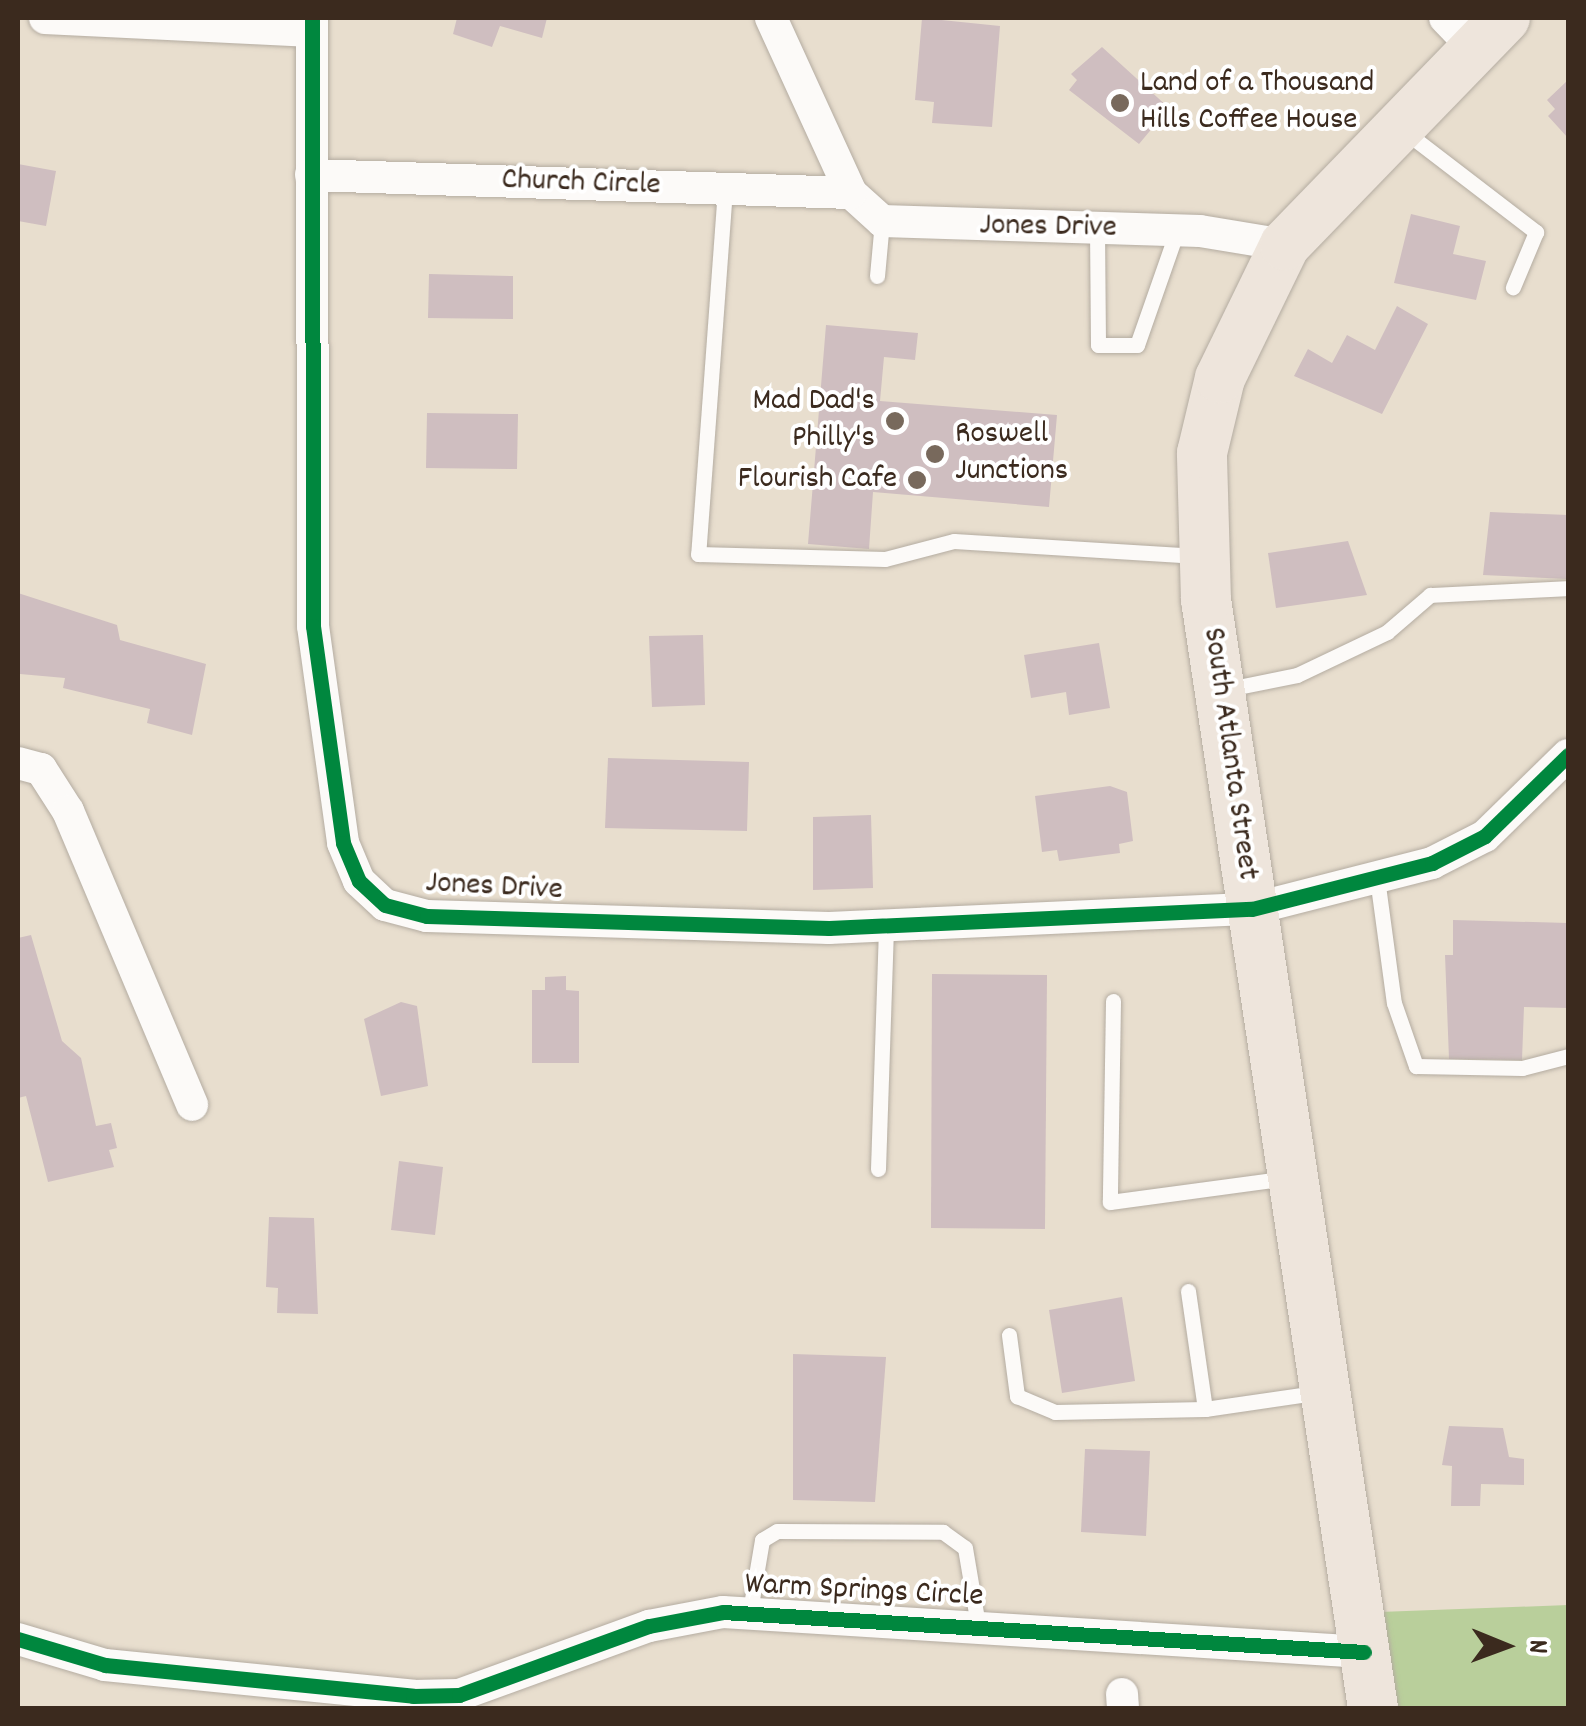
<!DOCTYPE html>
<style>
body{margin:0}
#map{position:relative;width:1586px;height:1726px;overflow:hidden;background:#e8dece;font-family:Dekko,sans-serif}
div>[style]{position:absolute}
.green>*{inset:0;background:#b9cf9b}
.building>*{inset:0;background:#cfbec0}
.roads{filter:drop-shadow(0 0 2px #b4aca1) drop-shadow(0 0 2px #b4aca1)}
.lane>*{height:15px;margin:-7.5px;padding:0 7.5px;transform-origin:7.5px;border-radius:7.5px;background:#fcfaf8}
.street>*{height:32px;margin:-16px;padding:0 16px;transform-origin:16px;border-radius:16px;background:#fcfaf8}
.primary>*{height:50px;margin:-25px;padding:0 25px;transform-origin:25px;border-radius:25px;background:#eee5dc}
.cycleway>*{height:15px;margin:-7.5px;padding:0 7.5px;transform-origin:7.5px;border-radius:7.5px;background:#00873e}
.dots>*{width:28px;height:28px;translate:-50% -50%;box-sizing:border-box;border:5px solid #fff;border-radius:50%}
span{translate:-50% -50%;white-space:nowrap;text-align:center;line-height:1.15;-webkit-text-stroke:8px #fff;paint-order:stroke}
.poi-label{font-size:32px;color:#3b2a1e}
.left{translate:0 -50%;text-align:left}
.right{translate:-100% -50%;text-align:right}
.street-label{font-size:32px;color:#3b2a1e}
.frame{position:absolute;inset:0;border:20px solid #3b2a1e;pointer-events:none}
.north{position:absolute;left:1456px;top:1596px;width:100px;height:100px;-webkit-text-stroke:8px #fff;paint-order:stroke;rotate:91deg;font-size:28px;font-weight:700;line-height:40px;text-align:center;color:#3b2a1e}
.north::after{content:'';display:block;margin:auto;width:35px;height:45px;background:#3b2a1e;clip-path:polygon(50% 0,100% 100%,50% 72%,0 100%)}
</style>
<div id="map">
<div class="green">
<i style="clip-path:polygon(1568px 1605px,1568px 1708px,1366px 1708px,1353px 1613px)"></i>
</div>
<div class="building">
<i style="clip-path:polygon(457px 18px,547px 18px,542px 38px,500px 26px,492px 47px,453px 34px)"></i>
<i style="clip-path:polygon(922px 18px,1000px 26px,992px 127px,932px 123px,934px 102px,915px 100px)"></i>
<i style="clip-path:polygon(1102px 47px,1169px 108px,1139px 144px,1069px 90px,1077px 80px,1071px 74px)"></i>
<i style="clip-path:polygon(1568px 80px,1568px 138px,1548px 116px,1555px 109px,1547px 100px)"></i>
<i style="clip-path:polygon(18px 164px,56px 171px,46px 226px,18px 221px)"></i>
<i style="clip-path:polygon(1411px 214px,1460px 226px,1453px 254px,1486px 261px,1476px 300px,1394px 283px)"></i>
<i style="clip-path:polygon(429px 274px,513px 276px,513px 319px,428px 318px)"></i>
<i style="clip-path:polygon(1397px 306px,1428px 324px,1382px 414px,1294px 376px,1308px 349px,1332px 363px,1347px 335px,1375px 350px)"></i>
<i style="clip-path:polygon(826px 325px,918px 333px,915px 360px,884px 357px,880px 401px,1057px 415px,1049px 507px,873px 492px,869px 549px,808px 544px)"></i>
<i style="clip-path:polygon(427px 413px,518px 414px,517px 469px,426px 468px)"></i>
<i style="clip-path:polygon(1490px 512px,1568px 515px,1568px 579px,1483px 575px)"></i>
<i style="clip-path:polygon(1348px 541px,1367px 595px,1276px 608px,1268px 553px)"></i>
<i style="clip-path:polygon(18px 593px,117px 625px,120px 640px,206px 664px,192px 735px,147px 723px,150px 709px,63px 688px,65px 678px,20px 674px)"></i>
<i style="clip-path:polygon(703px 635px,705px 705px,652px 707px,649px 636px)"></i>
<i style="clip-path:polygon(1099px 643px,1110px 708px,1069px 715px,1066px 692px,1031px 698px,1024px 655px)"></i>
<i style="clip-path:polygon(608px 758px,749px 762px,747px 831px,605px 828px)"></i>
<i style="clip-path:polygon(1110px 786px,1127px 792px,1133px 841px,1119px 844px,1120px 853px,1059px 861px,1057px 850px,1042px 852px,1035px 796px)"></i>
<i style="clip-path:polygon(871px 815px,873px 888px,813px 890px,813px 817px)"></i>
<i style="clip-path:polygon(1453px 920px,1568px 923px,1568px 1008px,1524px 1007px,1522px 1060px,1449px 1059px,1445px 955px,1453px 955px)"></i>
<i style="clip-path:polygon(31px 935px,62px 1041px,81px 1058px,96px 1126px,111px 1123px,117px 1148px,109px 1150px,114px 1167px,48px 1182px,26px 1096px,18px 1098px,18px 938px)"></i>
<i style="clip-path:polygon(932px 974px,1047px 975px,1045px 1229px,931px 1228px)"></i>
<i style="clip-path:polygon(566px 976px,566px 990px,579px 991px,579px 1063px,532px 1063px,532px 990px,545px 990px,545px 977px)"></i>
<i style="clip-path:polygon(401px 1002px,417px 1006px,428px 1086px,381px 1096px,364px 1019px)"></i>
<i style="clip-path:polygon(399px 1161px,443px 1167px,435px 1235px,391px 1230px)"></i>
<i style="clip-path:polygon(269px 1217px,314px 1218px,318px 1314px,277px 1313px,278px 1288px,266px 1287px)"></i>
<i style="clip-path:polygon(1122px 1297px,1135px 1381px,1062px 1393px,1049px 1310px)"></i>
<i style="clip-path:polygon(793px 1354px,886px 1357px,875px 1502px,793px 1500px)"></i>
<i style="clip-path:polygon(1449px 1426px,1503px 1428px,1509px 1457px,1524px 1459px,1524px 1485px,1481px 1484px,1480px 1506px,1451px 1506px,1452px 1466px,1442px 1465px)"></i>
<i style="clip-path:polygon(1085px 1449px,1150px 1451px,1146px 1536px,1081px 1532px)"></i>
</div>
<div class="roads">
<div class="lane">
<i style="left:1403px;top:130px;width:168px;rotate:37.5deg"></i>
<i style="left:1536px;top:232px;width:60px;rotate:112.7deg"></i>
<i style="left:725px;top:189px;width:366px;rotate:94.2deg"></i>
<i style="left:698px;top:554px;width:187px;rotate:1.5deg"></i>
<i style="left:885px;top:559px;width:71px;rotate:-14.6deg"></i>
<i style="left:954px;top:541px;width:244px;rotate:3.5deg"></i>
<i style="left:1097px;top:229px;width:116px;rotate:89.5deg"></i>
<i style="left:1098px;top:345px;width:39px"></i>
<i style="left:1137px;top:345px;width:121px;rotate:-70.7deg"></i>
<i style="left:877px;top:276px;width:55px;rotate:-84.8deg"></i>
<i style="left:1228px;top:689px;width:70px;rotate:-11.5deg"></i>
<i style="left:1297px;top:675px;width:100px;rotate:-25.5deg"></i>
<i style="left:1387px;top:632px;width:57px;rotate:-40.7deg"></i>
<i style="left:1430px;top:595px;width:138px;rotate:-2.9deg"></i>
<i style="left:1377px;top:878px;width:126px;rotate:82.3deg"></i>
<i style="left:1394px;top:1003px;width:67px;rotate:70.8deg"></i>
<i style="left:1416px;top:1066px;width:106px;rotate:1.1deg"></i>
<i style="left:1522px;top:1068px;width:48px;rotate:-14.6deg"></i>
<i style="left:1113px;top:1001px;width:201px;rotate:90.9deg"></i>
<i style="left:1110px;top:1202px;width:180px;rotate:-7.7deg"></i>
<i style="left:878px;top:1169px;width:243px;rotate:-88.1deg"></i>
<i style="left:1188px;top:1291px;width:119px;rotate:81.8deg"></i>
<i style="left:1009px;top:1335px;width:62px;rotate:82.5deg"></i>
<i style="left:1017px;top:1396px;width:41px;rotate:22.8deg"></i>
<i style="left:1055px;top:1412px;width:150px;rotate:-1.1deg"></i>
<i style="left:1205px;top:1409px;width:117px;rotate:-8.3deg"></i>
<i style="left:750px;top:1611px;width:72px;rotate:-80.4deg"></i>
<i style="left:762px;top:1540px;width:17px;rotate:-31deg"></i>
<i style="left:777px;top:1531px;width:166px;rotate:0.3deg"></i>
<i style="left:943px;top:1532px;width:27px;rotate:36deg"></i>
<i style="left:965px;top:1548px;width:78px;rotate:80.4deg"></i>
</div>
<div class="street">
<i style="left:45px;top:18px;width:267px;rotate:2.8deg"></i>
<i style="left:312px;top:18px;width:608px;rotate:89.91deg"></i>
<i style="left:313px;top:626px;width:219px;rotate:82.1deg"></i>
<i style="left:343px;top:843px;width:41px;rotate:67.2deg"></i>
<i style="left:359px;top:881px;width:35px;rotate:43deg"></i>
<i style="left:385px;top:905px;width:43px;rotate:14.7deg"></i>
<i style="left:427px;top:916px;width:402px;rotate:1.7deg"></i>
<i style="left:829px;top:928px;width:423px;rotate:-2.6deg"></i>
<i style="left:1252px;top:909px;width:186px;rotate:-14.3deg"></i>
<i style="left:1432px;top:863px;width:59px;rotate:-27deg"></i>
<i style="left:1485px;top:836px;width:116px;rotate:-44.3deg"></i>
<i style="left:771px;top:18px;width:192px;rotate:65.4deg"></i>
<i style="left:851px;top:193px;width:42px;rotate:42.1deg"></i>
<i style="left:882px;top:221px;width:318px;rotate:1.8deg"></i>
<i style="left:1200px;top:231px;width:86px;rotate:9.4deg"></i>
<i style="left:1445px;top:18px;width:42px;rotate:46deg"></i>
<i style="left:311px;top:175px;width:540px;rotate:1.91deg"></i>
<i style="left:18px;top:763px;width:24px;rotate:15deg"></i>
<i style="left:41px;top:769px;width:50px;rotate:57.3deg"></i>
<i style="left:68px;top:811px;width:319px;rotate:67.1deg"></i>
<i style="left:18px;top:1639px;width:91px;rotate:16.6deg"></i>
<i style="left:105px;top:1665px;width:310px;rotate:5.7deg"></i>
<i style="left:413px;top:1696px;width:46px;rotate:-1.2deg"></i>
<i style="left:459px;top:1695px;width:202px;rotate:-20deg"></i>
<i style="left:649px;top:1626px;width:75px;rotate:-10.7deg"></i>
<i style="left:723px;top:1612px;width:642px;rotate:3.57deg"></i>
<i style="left:1122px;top:1694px;width:14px;rotate:86deg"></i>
</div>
<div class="primary">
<i style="left:1373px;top:1708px;width:1121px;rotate:-98.57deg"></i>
<i style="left:1206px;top:600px;width:147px;rotate:-91.6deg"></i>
<i style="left:1202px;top:453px;width:77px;rotate:-76.5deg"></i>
<i style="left:1220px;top:378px;width:148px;rotate:-64deg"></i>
<i style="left:1285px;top:245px;width:316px;rotate:-45.9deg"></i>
</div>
</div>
<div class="cycleway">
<i style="left:312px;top:18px;width:608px;rotate:89.91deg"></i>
<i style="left:313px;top:626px;width:219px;rotate:82.1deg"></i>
<i style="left:343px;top:843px;width:41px;rotate:67.2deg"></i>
<i style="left:359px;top:881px;width:35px;rotate:43deg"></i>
<i style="left:385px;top:905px;width:43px;rotate:14.7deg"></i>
<i style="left:427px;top:916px;width:402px;rotate:1.7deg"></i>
<i style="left:829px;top:928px;width:423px;rotate:-2.6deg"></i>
<i style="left:1252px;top:909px;width:186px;rotate:-14.3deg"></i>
<i style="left:1432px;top:863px;width:59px;rotate:-27deg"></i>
<i style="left:1485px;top:836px;width:116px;rotate:-44.3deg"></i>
<i style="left:18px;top:1639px;width:91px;rotate:16.6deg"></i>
<i style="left:105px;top:1665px;width:310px;rotate:5.7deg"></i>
<i style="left:413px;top:1696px;width:46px;rotate:-1.2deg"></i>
<i style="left:459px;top:1695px;width:202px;rotate:-20deg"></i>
<i style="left:649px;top:1626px;width:75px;rotate:-10.7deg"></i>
<i style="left:723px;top:1612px;width:642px;rotate:3.57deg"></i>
</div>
<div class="dots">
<i style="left:1120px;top:103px;background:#78695c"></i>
<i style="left:895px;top:421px;background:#78695c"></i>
<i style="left:935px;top:454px;background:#78695c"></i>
<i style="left:917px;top:480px;background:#78695c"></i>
</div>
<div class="poi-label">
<span class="left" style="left:1140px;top:103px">Land of a Thousand<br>Hills Coffee House</span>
<span class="right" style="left:875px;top:421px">Mad Dad's<br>Philly's</span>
<span class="left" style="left:955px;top:454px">Roswell<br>Junctions</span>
<span class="right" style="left:897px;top:480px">Flourish Cafe</span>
</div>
<div class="street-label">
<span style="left:581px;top:184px;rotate:2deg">Church Circle</span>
<span style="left:1048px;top:228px;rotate:1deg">Jones Drive</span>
<span style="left:1229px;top:754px;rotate:82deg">South Atlanta Street</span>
<span style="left:494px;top:888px;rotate:3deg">Jones Drive</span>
<span style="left:864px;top:1592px;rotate:3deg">Warm Springs Circle</span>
</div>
<div class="frame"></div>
<div class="north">N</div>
</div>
